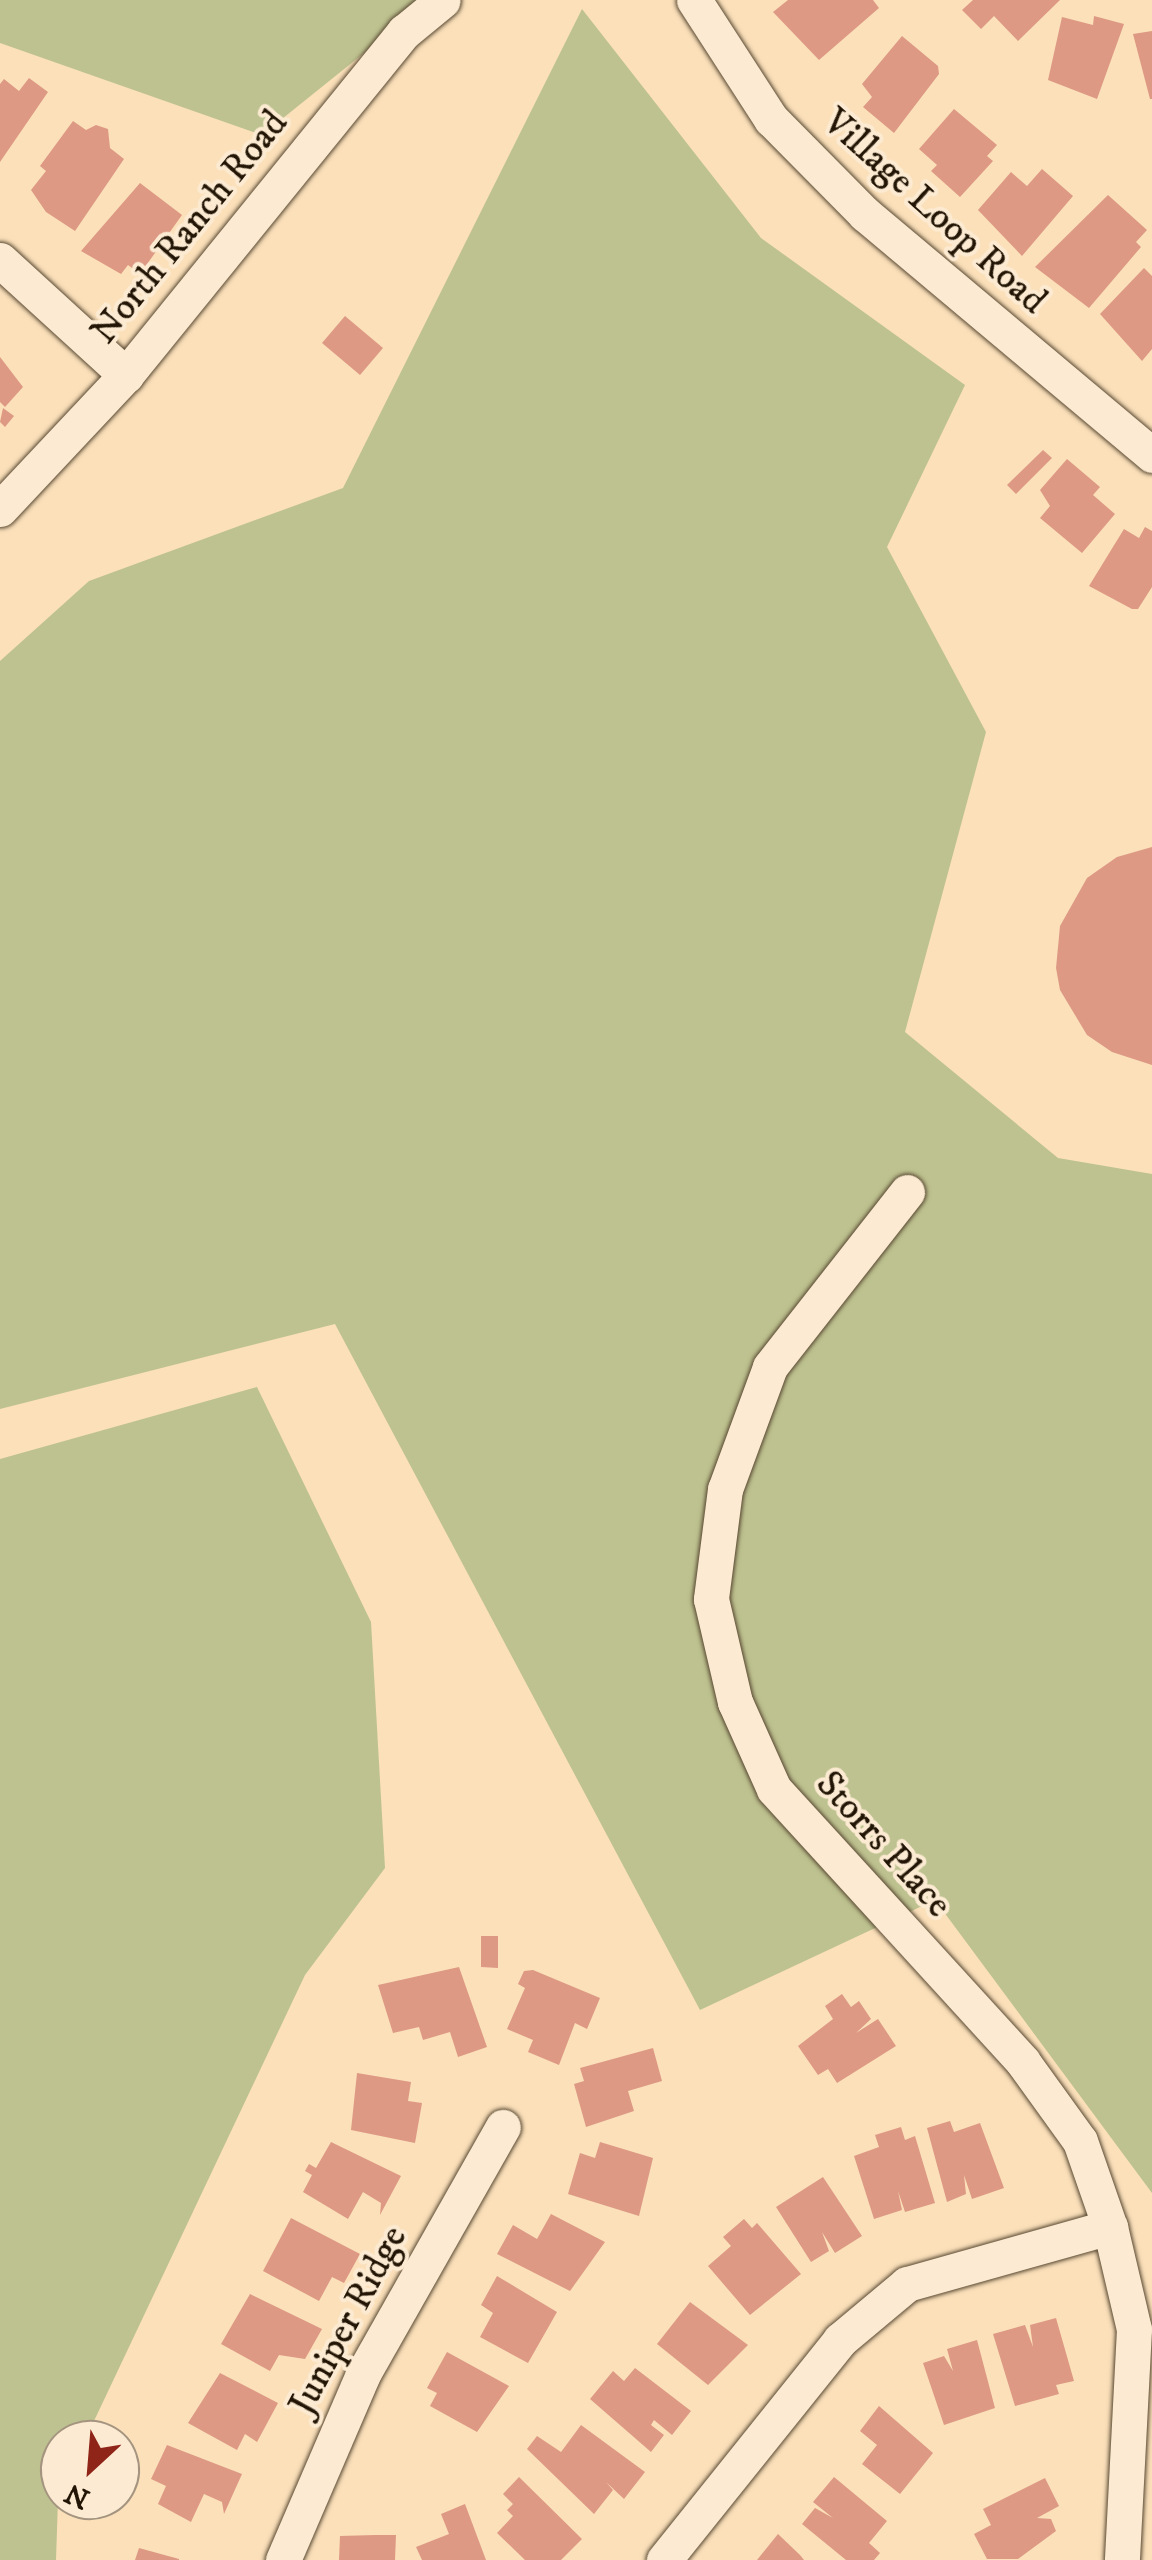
<!DOCTYPE html>
<style>
body{margin:0}
#map{position:relative;width:1152px;height:2560px;overflow:hidden;background:#fbe0ba;font-family:"IM FELL DW Pica",serif}
div>[style]{position:absolute}
.green>*{inset:0;background:#bec290}
.building>*{inset:0;background:#dd9984}
.roads{filter:drop-shadow(0 0 2px #584832) drop-shadow(0 0 2px #584832)}
.minor>*{height:35px;margin:-17.5px;padding:0 17.5px;transform-origin:17.5px;border-radius:17.5px;background:#fcebd2}
span{translate:-50% -50%;white-space:nowrap;text-align:center;line-height:1.15;-webkit-text-stroke:8px #fcebd2;paint-order:stroke}
.street-label{font-size:38px;color:#221505}
.north{position:absolute;left:40px;top:2420px;width:100px;height:100px;box-sizing:border-box;background:#fcebd2;border:2px solid #a59580;border-radius:50%;rotate:206deg;font-size:28px;font-weight:700;line-height:40px;text-align:center;color:#221505}
.north::after{content:'';display:block;margin:auto;width:35px;height:45px;background:#8f2418;clip-path:polygon(50% 0,100% 100%,50% 72%,0 100%)}
</style>
<div id="map">
<div class="green">
<i style="clip-path:polygon(0 0,430px 0,262px 135px,0 43px)"></i>
<i style="clip-path:polygon(582px 9px,761px 238px,965px 385px,887px 547px,986px 732px,905px 1032px,1058px 1158px,1152px 1174px,1152px 2193px,935px 1900px,700px 2010px,335px 1324px,0 1409px,0 661px,89px 581px,343px 488px)"></i>
<i style="clip-path:polygon(257px 1387px,371px 1622px,385px 1868px,305px 1975px,85px 2440px,60px 2440px,56px 2560px,0 2560px,0 1459px)"></i>
</div>
<div class="building">
<i style="clip-path:polygon(788px 0,873px 0,879px 8px,819px 60px,773px 12px)"></i>
<i style="clip-path:polygon(973px 0,1060px 0,1018px 41px,994px 16px,981px 29px,962px 10px)"></i>
<i style="clip-path:polygon(1094px 16px,1124px 24px,1097px 99px,1048px 80px,1062px 17px,1093px 25px)"></i>
<i style="clip-path:polygon(1152px 31px,1152px 99px,1150px 99px,1133px 34px)"></i>
<i style="clip-path:polygon(902px 36px,938px 66px,939px 74px,894px 133px,863px 107px,872px 97px,862px 84px)"></i>
<i style="clip-path:polygon(29px 78px,48px 92px,0 162px,0 84px,4px 79px,19px 91px)"></i>
<i style="clip-path:polygon(954px 109px,997px 145px,987px 156px,993px 161px,960px 197px,931px 171px,937px 165px,919px 149px)"></i>
<i style="clip-path:polygon(73px 121px,86px 130px,96px 125px,108px 129px,110px 148px,124px 159px,75px 231px,46px 212px,31px 190px,46px 171px,40px 166px)"></i>
<i style="clip-path:polygon(1042px 169px,1073px 196px,1022px 256px,978px 210px,1011px 172px,1027px 186px)"></i>
<i style="clip-path:polygon(140px 183px,182px 215px,140px 274px,128px 265px,121px 274px,81px 251px)"></i>
<i style="clip-path:polygon(1108px 195px,1147px 230px,1136px 242px,1141px 247px,1089px 308px,1035px 267px)"></i>
<i style="clip-path:polygon(1144px 268px,1152px 276px,1152px 349px,1142px 361px,1100px 314px)"></i>
<i style="clip-path:polygon(345px 316px,383px 348px,360px 375px,322px 343px)"></i>
<i style="clip-path:polygon(0 357px,23px 387px,5px 407px,0 402px)"></i>
<i style="clip-path:polygon(3px 408px,14px 416px,5px 427px,0 422px)"></i>
<i style="clip-path:polygon(1043px 450px,1052px 458px,1016px 494px,1007px 485px)"></i>
<i style="clip-path:polygon(1067px 459px,1100px 487px,1093px 495px,1115px 514px,1082px 553px,1040px 518px,1050px 506px,1040px 490px)"></i>
<i style="clip-path:polygon(1145px 527px,1152px 531px,1152px 587px,1138px 609px,1132px 609px,1089px 586px,1124px 529px,1139px 538px)"></i>
<i style="clip-path:polygon(1152px 847px,1152px 1065px,1112px 1052px,1087px 1035px,1060px 990px,1056px 968px,1060px 926px,1087px 878px,1117px 857px)"></i>
<i style="clip-path:polygon(481px 1936px,498px 1936px,498px 1968px,481px 1967px)"></i>
<i style="clip-path:polygon(459px 1967px,487px 2047px,458px 2057px,450px 2032px,423px 2040px,419px 2027px,393px 2033px,378px 1985px)"></i>
<i style="clip-path:polygon(533px 1970px,600px 1998px,587px 2029px,575px 2023px,559px 2065px,528px 2052px,533px 2040px,507px 2029px,525px 1988px,518px 1984px,524px 1971px)"></i>
<i style="clip-path:polygon(842px 1994px,851px 2007px,859px 2001px,871px 2019px,856px 2033px,878px 2019px,896px 2046px,837px 2083px,828px 2069px,818px 2075px,798px 2046px,833px 2019px,825px 2006px)"></i>
<i style="clip-path:polygon(653px 2048px,662px 2081px,628px 2091px,634px 2111px,586px 2127px,574px 2084px,584px 2081px,580px 2068px)"></i>
<i style="clip-path:polygon(357px 2073px,411px 2082px,408px 2101px,422px 2103px,415px 2143px,351px 2130px)"></i>
<i style="clip-path:polygon(950px 2121px,954px 2132px,980px 2123px,1004px 2188px,972px 2199px,964px 2175px,966px 2194px,947px 2202px,927px 2128px)"></i>
<i style="clip-path:polygon(901px 2127px,905px 2140px,915px 2136px,935px 2203px,905px 2212px,898px 2191px,902px 2210px,874px 2219px,854px 2156px,879px 2147px,875px 2135px)"></i>
<i style="clip-path:polygon(331px 2142px,401px 2176px,380px 2215px,381px 2203px,363px 2192px,348px 2219px,303px 2192px,312px 2175px,305px 2171px,309px 2164px,316px 2168px)"></i>
<i style="clip-path:polygon(600px 2142px,653px 2158px,639px 2216px,568px 2194px,580px 2153px,595px 2158px)"></i>
<i style="clip-path:polygon(823px 2177px,862px 2236px,835px 2253px,822px 2232px,829px 2251px,811px 2262px,776px 2207px)"></i>
<i style="clip-path:polygon(551px 2214px,605px 2242px,570px 2291px,497px 2254px,513px 2225px,537px 2239px)"></i>
<i style="clip-path:polygon(291px 2218px,360px 2254px,344px 2283px,332px 2277px,319px 2301px,263px 2271px)"></i>
<i style="clip-path:polygon(744px 2219px,752px 2228px,757px 2223px,801px 2274px,750px 2315px,708px 2266px,731px 2246px,723px 2237px)"></i>
<i style="clip-path:polygon(497px 2276px,557px 2312px,528px 2363px,480px 2337px,493px 2313px,481px 2305px)"></i>
<i style="clip-path:polygon(250px 2294px,322px 2329px,305px 2359px,279px 2355px,270px 2371px,221px 2344px)"></i>
<i style="clip-path:polygon(690px 2302px,748px 2345px,708px 2385px,657px 2344px)"></i>
<i style="clip-path:polygon(1056px 2318px,1074px 2381px,1056px 2385px,1059px 2394px,1015px 2406px,993px 2334px,1025px 2325px,1033px 2347px,1030px 2325px)"></i>
<i style="clip-path:polygon(977px 2340px,995px 2408px,944px 2425px,923px 2363px,944px 2356px,953px 2371px,947px 2349px)"></i>
<i style="clip-path:polygon(447px 2352px,509px 2386px,477px 2432px,430px 2406px,437px 2393px,427px 2388px)"></i>
<i style="clip-path:polygon(635px 2368px,691px 2411px,672px 2435px,654px 2420px,651px 2425px,664px 2435px,651px 2452px,590px 2399px,613px 2371px,624px 2381px)"></i>
<i style="clip-path:polygon(220px 2373px,278px 2403px,257px 2442px,245px 2434px,237px 2450px,188px 2423px)"></i>
<i style="clip-path:polygon(879px 2406px,933px 2453px,900px 2494px,862px 2464px,877px 2445px,860px 2431px)"></i>
<i style="clip-path:polygon(581px 2425px,645px 2472px,624px 2499px,606px 2482px,613px 2490px,594px 2514px,527px 2449px,537px 2436px,561px 2452px)"></i>
<i style="clip-path:polygon(167px 2445px,242px 2474px,224px 2514px,222px 2502px,204px 2494px,191px 2522px,158px 2504px,166px 2486px,151px 2479px)"></i>
<i style="clip-path:polygon(519px 2477px,582px 2539px,561px 2560px,525px 2560px,497px 2533px,513px 2516px,507px 2510px,513px 2504px,503px 2494px)"></i>
<i style="clip-path:polygon(834px 2477px,887px 2521px,869px 2543px,880px 2553px,874px 2560px,846px 2560px,802px 2524px,815px 2508px,833px 2518px,813px 2502px)"></i>
<i style="clip-path:polygon(1045px 2478px,1059px 2506px,1037px 2518px,1051px 2519px,1056px 2531px,1018px 2559px,987px 2559px,974px 2534px,991px 2525px,983px 2509px)"></i>
<i style="clip-path:polygon(465px 2504px,486px 2560px,422px 2560px,416px 2547px,449px 2534px,441px 2514px)"></i>
<i style="clip-path:polygon(778px 2534px,800px 2555px,804px 2560px,757px 2560px)"></i>
<i style="clip-path:polygon(375px 2535px,396px 2535px,395px 2560px,339px 2560px,340px 2536px)"></i>
<i style="clip-path:polygon(139px 2548px,179px 2559px,179px 2560px,135px 2560px)"></i>
</div>
<div class="roads">
<div class="minor">
<i style="left:694px;top:0;width:142px;rotate:57.1deg"></i>
<i style="left:771px;top:119px;width:134px;rotate:45.3deg"></i>
<i style="left:865px;top:214px;width:375px;rotate:40deg"></i>
<i style="left:0;top:260px;width:171px;rotate:42.4deg"></i>
<i style="left:0;top:509px;width:184px;rotate:-46.8deg"></i>
<i style="left:126px;top:375px;width:442px;rotate:-51deg"></i>
<i style="left:404px;top:32px;width:50px;rotate:-39.4deg"></i>
<i style="left:907px;top:1192px;width:222px;rotate:128.1deg"></i>
<i style="left:770px;top:1367px;width:130px;rotate:110.2deg"></i>
<i style="left:725px;top:1489px;width:111px;rotate:97.3deg"></i>
<i style="left:711px;top:1599px;width:106px;rotate:76.9deg"></i>
<i style="left:735px;top:1702px;width:95px;rotate:65.9deg"></i>
<i style="left:774px;top:1789px;width:369px;rotate:47.6deg"></i>
<i style="left:1023px;top:2062px;width:97px;rotate:54.2deg"></i>
<i style="left:1080px;top:2141px;width:91px;rotate:70.8deg"></i>
<i style="left:1110px;top:2227px;width:105px;rotate:76.8deg"></i>
<i style="left:1134px;top:2329px;width:231px;rotate:93deg"></i>
<i style="left:283px;top:2560px;width:202px;rotate:-66.7deg"></i>
<i style="left:363px;top:2374px;width:284px;rotate:-60.5deg"></i>
<i style="left:664px;top:2560px;width:282px;rotate:-51.3deg"></i>
<i style="left:840px;top:2340px;width:87px;rotate:-39.9deg"></i>
<i style="left:907px;top:2284px;width:211px;rotate:-15.7deg"></i>
</div>
</div>
<div class="street-label">
<span style="left:934px;top:212px;rotate:42deg">Village Loop Road</span>
<span style="left:190px;top:228px;rotate:-51deg">North Ranch Road</span>
<span style="left:883px;top:1845px;rotate:48deg">Storrs Place</span>
<span style="left:349px;top:2321px;rotate:-62deg">Juniper Ridge</span>
</div>
<div class="north">N</div>
</div>
